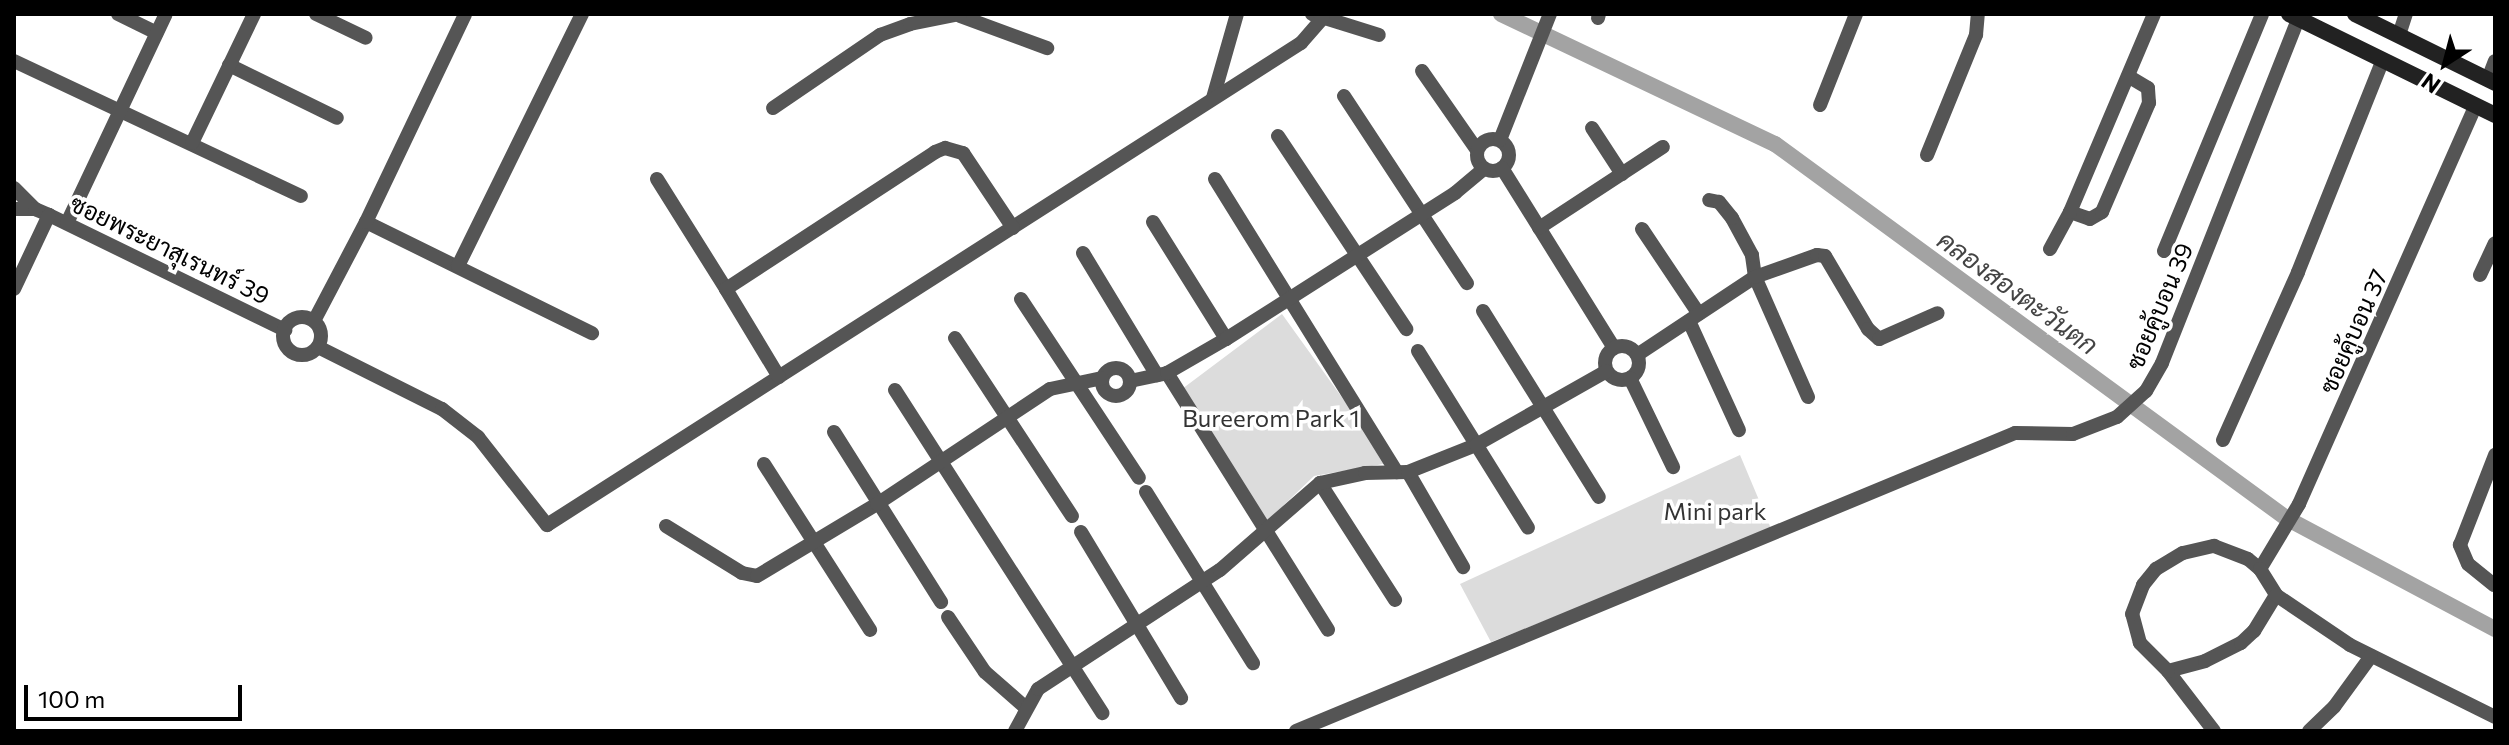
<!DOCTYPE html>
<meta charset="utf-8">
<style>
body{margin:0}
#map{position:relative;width:2509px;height:745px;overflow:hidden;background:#fff;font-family:Commissioner,Sarabun,sans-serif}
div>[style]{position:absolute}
.green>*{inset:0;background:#dcdcdc}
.canal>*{height:16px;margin:-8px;padding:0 8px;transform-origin:8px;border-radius:8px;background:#a3a3a3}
.street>*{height:14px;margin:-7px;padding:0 7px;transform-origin:7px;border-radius:7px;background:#555}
.street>.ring{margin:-7px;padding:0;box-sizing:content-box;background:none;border:14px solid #555;border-radius:50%}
.secondary>*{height:16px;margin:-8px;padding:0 8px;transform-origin:8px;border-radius:8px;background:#222}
span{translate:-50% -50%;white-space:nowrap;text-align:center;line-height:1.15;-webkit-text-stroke:7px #fff;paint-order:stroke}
.street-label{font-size:24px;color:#000}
.park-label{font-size:24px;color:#333}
.water-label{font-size:26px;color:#444;font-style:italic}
.frame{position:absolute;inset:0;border:16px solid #000;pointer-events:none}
.north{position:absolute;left:2405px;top:24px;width:80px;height:80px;-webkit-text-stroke:6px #fff;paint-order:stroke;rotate:216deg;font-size:22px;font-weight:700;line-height:32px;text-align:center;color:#000}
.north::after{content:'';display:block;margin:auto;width:28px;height:36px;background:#000;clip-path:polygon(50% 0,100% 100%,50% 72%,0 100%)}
.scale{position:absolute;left:24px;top:685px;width:218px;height:36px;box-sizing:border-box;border:4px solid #000;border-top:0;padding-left:10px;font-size:24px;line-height:28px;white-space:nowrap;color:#000;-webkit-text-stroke:6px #fff;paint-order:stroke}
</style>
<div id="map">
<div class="green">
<i style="clip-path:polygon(1282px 314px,1389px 463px,1314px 476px,1259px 529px,1174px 395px)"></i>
<i style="clip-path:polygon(1740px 455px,1772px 531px,1491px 642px,1460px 584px)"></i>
</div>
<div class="canal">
<i style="left:1501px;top:14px;width:303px;rotate:25.4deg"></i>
<i style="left:1775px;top:144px;width:633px;rotate:36.2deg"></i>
<i style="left:2286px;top:518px;width:237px;rotate:28deg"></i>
</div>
<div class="street">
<i style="left:118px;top:14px;width:43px;rotate:26deg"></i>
<i style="left:316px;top:14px;width:55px;rotate:25.6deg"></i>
<i style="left:1312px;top:14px;width:70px;rotate:17.4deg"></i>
<i style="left:960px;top:16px;width:93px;rotate:20.2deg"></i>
<i style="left:1598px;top:18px;width:4px;rotate:-76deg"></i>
<i style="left:2399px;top:35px;width:22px;rotate:-72deg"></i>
<i style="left:14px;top:61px;width:317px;rotate:25.2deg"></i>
<i style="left:229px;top:65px;width:120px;rotate:26.1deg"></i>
<i style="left:1422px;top:71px;width:96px;rotate:55.2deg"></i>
<i style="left:2488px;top:79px;width:19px;rotate:-69deg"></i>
<i style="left:1344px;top:96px;width:224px;rotate:56.7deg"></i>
<i style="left:1213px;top:98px;width:87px;rotate:-74.1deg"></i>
<i style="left:1820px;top:105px;width:98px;rotate:-68.4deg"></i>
<i style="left:773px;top:108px;width:130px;rotate:-34.3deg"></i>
<i style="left:880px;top:35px;width:32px;rotate:-20deg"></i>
<i style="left:910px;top:24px;width:51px;rotate:-11.3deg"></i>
<i style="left:1592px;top:128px;width:55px;rotate:56.9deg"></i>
<i style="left:1278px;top:136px;width:232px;rotate:56.4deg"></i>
<i class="ring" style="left:1477px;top:139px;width:18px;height:18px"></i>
<i style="left:1500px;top:140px;width:136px;rotate:-68.4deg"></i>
<i style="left:192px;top:143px;width:143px;rotate:-64.3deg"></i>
<i style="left:1927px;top:155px;width:130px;rotate:-67.8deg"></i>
<i style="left:1976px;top:35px;width:21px;rotate:-85deg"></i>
<i style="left:1502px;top:168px;width:212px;rotate:58.1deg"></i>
<i style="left:657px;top:179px;width:130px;rotate:57.9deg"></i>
<i style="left:1215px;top:179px;width:345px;rotate:58.2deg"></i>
<i style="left:14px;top:188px;width:30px;rotate:45deg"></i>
<i style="left:14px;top:209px;width:21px"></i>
<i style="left:35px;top:209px;width:15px;rotate:23deg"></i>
<i style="left:49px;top:215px;width:263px;rotate:26deg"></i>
<i style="left:2070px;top:212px;width:21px;rotate:19deg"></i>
<i style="left:2090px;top:219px;width:14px;rotate:-30deg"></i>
<i style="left:2102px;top:212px;width:119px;rotate:-66.7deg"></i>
<i style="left:2149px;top:103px;width:15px;rotate:-94deg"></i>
<i style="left:2148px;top:88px;width:23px;rotate:-149deg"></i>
<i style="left:366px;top:222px;width:252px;rotate:26.2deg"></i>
<i style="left:1153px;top:222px;width:138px;rotate:58deg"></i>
<i style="left:67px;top:223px;width:231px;rotate:-64.7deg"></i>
<i style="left:1539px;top:228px;width:148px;rotate:-33.2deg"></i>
<i style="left:1642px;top:229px;width:102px;rotate:56.2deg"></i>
<i style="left:2050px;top:249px;width:42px;rotate:-61.6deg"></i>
<i style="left:2070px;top:212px;width:215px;rotate:-67deg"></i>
<i style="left:2164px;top:251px;width:256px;rotate:-67.5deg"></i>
<i style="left:1083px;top:253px;width:143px;rotate:58.8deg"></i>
<i style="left:458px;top:266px;width:281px;rotate:-63.8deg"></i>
<i style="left:2480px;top:275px;width:35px;rotate:-65deg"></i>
<i style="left:14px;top:289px;width:82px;rotate:-64.7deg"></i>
<i style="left:1021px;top:299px;width:214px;rotate:56.6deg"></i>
<i style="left:1483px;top:311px;width:219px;rotate:58.1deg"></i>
<i class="ring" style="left:283px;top:317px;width:24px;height:24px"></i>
<i style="left:314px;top:321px;width:112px;rotate:-62.3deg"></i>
<i style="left:366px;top:222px;width:230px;rotate:-64.5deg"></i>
<i style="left:1689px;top:321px;width:120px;rotate:65.4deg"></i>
<i style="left:955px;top:338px;width:213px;rotate:56.7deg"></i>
<i class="ring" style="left:1605px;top:346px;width:20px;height:20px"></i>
<i style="left:318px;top:347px;width:139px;rotate:26.6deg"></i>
<i style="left:442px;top:409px;width:46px;rotate:37.9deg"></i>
<i style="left:478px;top:437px;width:112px;rotate:51.9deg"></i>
<i style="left:547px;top:525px;width:895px;rotate:-32.59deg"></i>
<i style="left:1301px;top:43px;width:33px;rotate:-49deg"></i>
<i style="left:1418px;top:351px;width:208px;rotate:58.1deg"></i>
<i style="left:1637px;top:355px;width:141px;rotate:-33.5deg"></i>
<i style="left:1755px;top:277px;width:22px;rotate:-98deg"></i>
<i style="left:1752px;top:255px;width:42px;rotate:-118.4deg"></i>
<i style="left:1732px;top:218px;width:21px;rotate:-129deg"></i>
<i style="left:1719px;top:202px;width:10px;rotate:-169deg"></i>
<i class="ring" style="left:1102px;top:368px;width:14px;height:14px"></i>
<i style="left:1167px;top:373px;width:303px;rotate:57.9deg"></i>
<i style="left:779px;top:377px;width:103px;rotate:-121.1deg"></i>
<i style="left:726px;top:289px;width:250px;rotate:-33.2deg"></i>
<i style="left:935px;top:152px;width:11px;rotate:-22deg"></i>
<i style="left:945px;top:148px;width:19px;rotate:16deg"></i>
<i style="left:963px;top:153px;width:90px;rotate:56.3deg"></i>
<i style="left:1630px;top:378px;width:99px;rotate:64.2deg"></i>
<i style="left:1130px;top:381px;width:38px;rotate:-12deg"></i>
<i style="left:1167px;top:373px;width:68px;rotate:-30deg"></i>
<i style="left:1226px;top:339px;width:272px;rotate:-32.5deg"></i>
<i style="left:1455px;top:193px;width:38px;rotate:-40deg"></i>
<i style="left:895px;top:390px;width:384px;rotate:57.3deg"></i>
<i style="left:1808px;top:397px;width:131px;rotate:-113.8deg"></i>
<i style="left:1755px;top:277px;width:66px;rotate:-19.5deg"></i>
<i style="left:1817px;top:255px;width:8px;rotate:7deg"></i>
<i style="left:1825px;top:256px;width:85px;rotate:59.5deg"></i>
<i style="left:1868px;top:329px;width:15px;rotate:42deg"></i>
<i style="left:1879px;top:339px;width:64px;rotate:-23.8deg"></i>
<i style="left:834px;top:432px;width:201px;rotate:57.8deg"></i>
<i style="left:2223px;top:440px;width:184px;rotate:-65.9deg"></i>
<i style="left:2298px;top:272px;width:228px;rotate:-68.2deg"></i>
<i style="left:764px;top:464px;width:197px;rotate:57.4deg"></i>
<i style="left:1408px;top:472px;width:110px;rotate:59.9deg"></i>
<i style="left:1320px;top:483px;width:139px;rotate:57.3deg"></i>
<i style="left:1146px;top:492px;width:202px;rotate:58deg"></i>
<i style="left:666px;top:526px;width:89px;rotate:31.7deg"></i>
<i style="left:742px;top:573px;width:15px;rotate:11deg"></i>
<i style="left:757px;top:576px;width:140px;rotate:-31deg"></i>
<i style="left:877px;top:504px;width:208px;rotate:-33.6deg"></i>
<i style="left:1050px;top:389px;width:53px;rotate:-11.9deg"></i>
<i style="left:1081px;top:532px;width:194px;rotate:58.9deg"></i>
<i style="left:2260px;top:569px;width:76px;rotate:-59deg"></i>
<i style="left:2299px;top:504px;width:435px;rotate:-66.1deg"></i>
<i style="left:2494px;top:585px;width:33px;rotate:-141deg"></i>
<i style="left:2468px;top:564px;width:21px;rotate:-113deg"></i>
<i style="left:2460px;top:545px;width:97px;rotate:-68.7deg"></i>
<i style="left:948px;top:617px;width:66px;rotate:56.1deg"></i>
<i style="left:985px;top:672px;width:53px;rotate:41.2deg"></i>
<i style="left:2168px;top:671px;width:38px;rotate:-15deg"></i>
<i style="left:2205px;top:661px;width:40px;rotate:-26.6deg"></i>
<i style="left:2241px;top:643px;width:18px;rotate:-43deg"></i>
<i style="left:2254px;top:631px;width:42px;rotate:-58.6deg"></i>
<i style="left:1015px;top:731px;width:48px;rotate:-61.3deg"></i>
<i style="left:1038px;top:689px;width:217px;rotate:-33.2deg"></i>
<i style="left:1220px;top:570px;width:133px;rotate:-41deg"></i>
<i style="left:1320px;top:483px;width:46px;rotate:-12.5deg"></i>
<i style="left:1365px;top:473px;width:43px;rotate:-1.3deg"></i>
<i style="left:1408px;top:472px;width:73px;rotate:-21.7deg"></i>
<i style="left:1476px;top:445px;width:150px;rotate:-29.5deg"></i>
<i style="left:1296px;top:731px;width:778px;rotate:-22.51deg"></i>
<i style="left:2015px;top:433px;width:58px;rotate:1deg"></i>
<i style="left:2073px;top:434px;width:47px;rotate:-21.1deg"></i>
<i style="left:2117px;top:417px;width:39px;rotate:-42deg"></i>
<i style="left:2146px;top:391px;width:32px;rotate:-60deg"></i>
<i style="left:2162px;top:363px;width:370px;rotate:-68.4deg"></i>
<i style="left:2214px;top:731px;width:76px;rotate:-127.5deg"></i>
<i style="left:2168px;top:671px;width:40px;rotate:-135deg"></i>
<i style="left:2140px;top:643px;width:30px;rotate:-105deg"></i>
<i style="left:2132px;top:614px;width:31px;rotate:-69deg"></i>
<i style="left:2143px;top:585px;width:21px;rotate:-51deg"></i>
<i style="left:2156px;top:569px;width:31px;rotate:-31deg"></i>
<i style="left:2183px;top:553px;width:32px;rotate:-13deg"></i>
<i style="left:2214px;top:546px;width:36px;rotate:21deg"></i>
<i style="left:2248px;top:559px;width:16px;rotate:40deg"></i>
<i style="left:2260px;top:569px;width:31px;rotate:58deg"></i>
<i style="left:2276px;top:595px;width:89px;rotate:34deg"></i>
<i style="left:2350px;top:645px;width:162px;rotate:26.4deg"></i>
<i style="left:2309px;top:731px;width:35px;rotate:-44deg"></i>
<i style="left:2334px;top:707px;width:63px;rotate:-54deg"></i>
</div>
<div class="secondary">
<i style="left:2289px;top:14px;width:229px;rotate:26.1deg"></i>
<i style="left:2355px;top:14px;width:156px;rotate:26.2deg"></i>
</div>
<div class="street-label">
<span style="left:170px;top:249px;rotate:26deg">ซอยพระยาสุเรนทร์ 39</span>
<span style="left:2159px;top:306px;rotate:-67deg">ซอยคู้บอน 39</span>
<span style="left:2353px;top:331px;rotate:-66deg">ซอยคู้บอน 37</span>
</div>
<div class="park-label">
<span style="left:1271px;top:418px">Bureerom Park 1</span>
<span style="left:1715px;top:511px">Mini park</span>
</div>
<div class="water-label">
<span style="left:2018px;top:292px;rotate:36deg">คลองสองตะวันตก</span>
</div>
<div class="frame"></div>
<div class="north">N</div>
<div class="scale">100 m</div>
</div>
